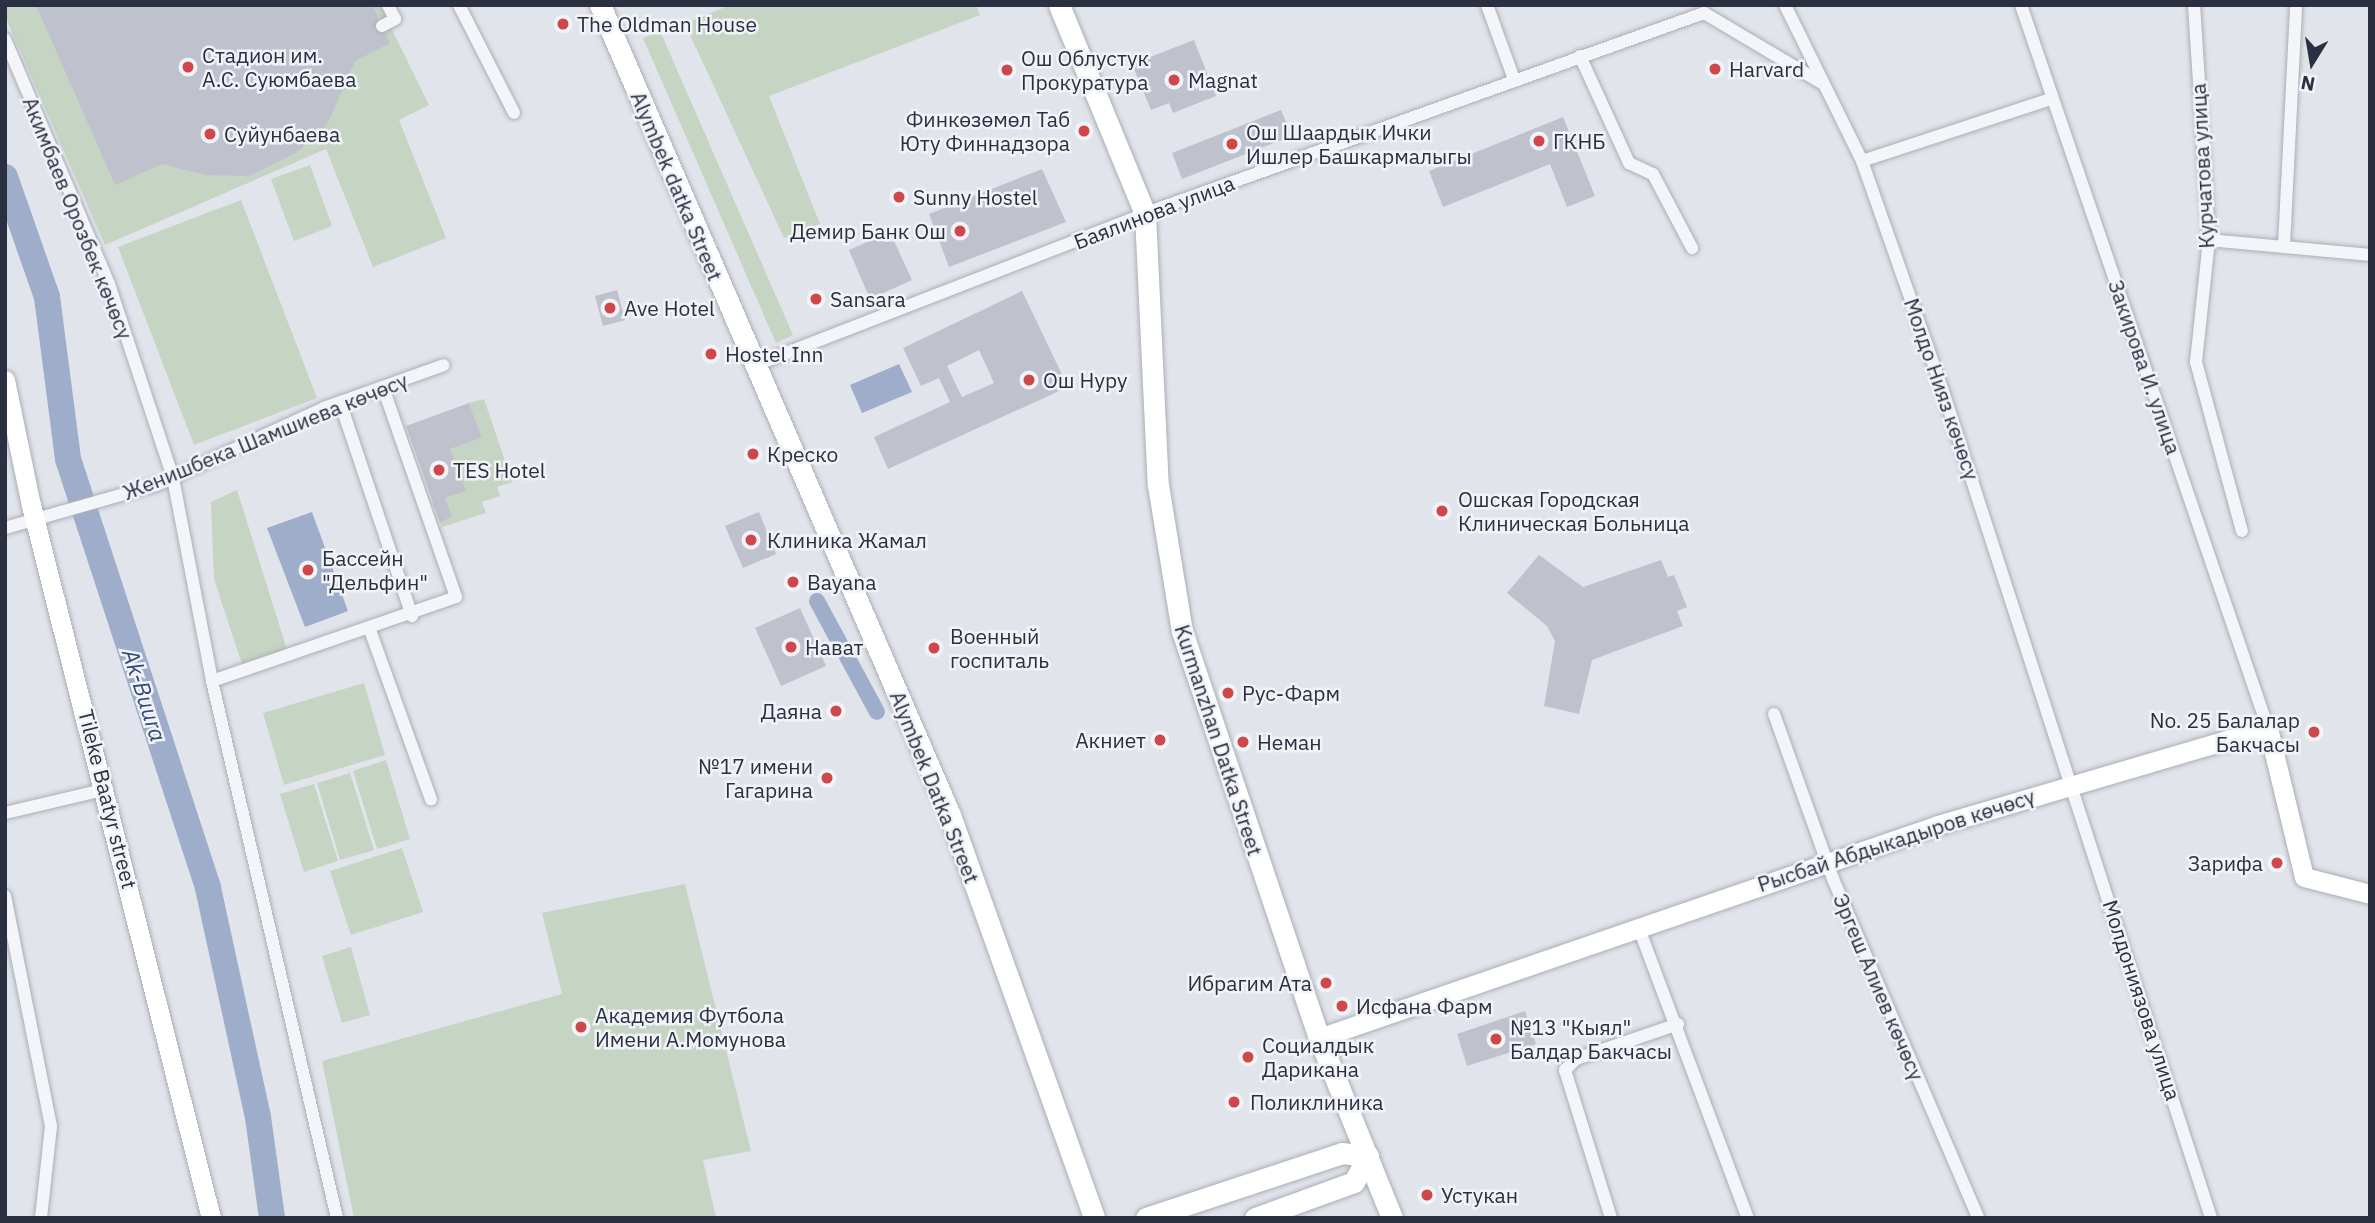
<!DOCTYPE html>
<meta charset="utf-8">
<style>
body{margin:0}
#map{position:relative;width:2375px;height:1223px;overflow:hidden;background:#e1e4ea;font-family:"IBM Plex Sans",sans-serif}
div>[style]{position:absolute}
.green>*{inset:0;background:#c5d4c3}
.water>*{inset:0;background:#9dadca}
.canal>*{height:16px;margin:-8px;padding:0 8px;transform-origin:8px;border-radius:8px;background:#9dadca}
.river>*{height:26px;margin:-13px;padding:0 13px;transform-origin:13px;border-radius:13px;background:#9dadca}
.building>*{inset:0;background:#bfc2cd}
.roads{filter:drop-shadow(0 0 2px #aaaeb8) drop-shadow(0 0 2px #aaaeb8)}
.street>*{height:12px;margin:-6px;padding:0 6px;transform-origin:6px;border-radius:6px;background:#f4f5f8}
.secondary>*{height:19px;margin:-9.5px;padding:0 9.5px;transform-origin:9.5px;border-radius:9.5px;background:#fff}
.primary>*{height:21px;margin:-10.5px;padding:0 10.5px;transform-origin:10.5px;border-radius:10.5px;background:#fff}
.dots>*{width:19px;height:19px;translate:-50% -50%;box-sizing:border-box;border:4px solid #f1f3f7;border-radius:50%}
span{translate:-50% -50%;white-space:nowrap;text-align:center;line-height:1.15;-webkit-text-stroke:5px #f1f3f7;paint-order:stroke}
.poi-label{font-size:21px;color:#2a2f42}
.left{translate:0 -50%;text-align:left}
.right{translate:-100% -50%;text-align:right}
.street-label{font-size:21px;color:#2a2f42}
.water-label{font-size:23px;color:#344976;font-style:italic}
.frame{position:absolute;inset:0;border:7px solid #2a2f42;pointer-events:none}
.north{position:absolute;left:2277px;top:28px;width:70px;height:70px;-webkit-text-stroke:5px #f1f3f7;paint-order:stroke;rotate:191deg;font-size:19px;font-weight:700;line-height:28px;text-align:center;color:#2a2f42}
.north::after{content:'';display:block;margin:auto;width:24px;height:32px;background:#2a2f42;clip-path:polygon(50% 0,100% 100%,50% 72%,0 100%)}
</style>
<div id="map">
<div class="green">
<i style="clip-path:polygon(5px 5px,380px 5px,429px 105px,399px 120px,446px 238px,373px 267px,326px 149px,105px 245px,5px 16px)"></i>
<i style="clip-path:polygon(730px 5px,976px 5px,980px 15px,769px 96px,820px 224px,784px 238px,685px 24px)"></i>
<i style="clip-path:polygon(660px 31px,793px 335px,776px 343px,643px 38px)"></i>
<i style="clip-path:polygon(310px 165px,332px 226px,294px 241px,271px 179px)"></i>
<i style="clip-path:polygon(241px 200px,317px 398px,194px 445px,118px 247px)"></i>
<i style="clip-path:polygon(484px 399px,512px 482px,497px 487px,500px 496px,482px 502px,486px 513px,442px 527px,432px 503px,465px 491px,450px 449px,482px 438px,469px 403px)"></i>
<i style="clip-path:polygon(237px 490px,288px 653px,243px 667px,214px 579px,211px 502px)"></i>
<i style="clip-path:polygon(364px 683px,385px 755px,284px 785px,263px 713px)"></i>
<i style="clip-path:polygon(386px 760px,410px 839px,377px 849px,353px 771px)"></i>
<i style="clip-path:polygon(350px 773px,374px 850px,340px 860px,317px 783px)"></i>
<i style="clip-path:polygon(314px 784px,338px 861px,304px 872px,280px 794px)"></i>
<i style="clip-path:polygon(402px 848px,423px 912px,351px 935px,330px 871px)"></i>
<i style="clip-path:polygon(685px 884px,751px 1151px,703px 1160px,716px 1218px,354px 1218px,322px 1061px,562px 994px,542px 913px)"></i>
<i style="clip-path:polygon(351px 947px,370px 1015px,342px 1023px,322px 956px)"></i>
</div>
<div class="water">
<i style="clip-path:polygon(899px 364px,912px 392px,862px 413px,850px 385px)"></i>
<i style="clip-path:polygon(312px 512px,348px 611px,305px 627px,267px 528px)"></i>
</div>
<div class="canal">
<i style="left:817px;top:601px;width:126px;rotate:61.6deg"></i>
</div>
<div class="river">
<i style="left:5px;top:177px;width:127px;rotate:70.7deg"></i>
<i style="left:47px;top:297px;width:163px;rotate:82.6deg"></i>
<i style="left:68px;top:459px;width:451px;rotate:71.9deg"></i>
<i style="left:208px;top:888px;width:234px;rotate:77.7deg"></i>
<i style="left:258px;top:1117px;width:102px;rotate:82.1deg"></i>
</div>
<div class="building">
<i style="clip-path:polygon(36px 5px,373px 5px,378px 18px,374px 30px,386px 34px,390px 43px,355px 61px,327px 125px,296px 153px,249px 176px,205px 175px,162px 164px,115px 185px)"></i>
<i style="clip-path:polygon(1194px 40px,1216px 96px,1173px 113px,1169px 103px,1151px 110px,1132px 64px)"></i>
<i style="clip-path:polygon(1281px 110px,1292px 136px,1182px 179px,1172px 153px)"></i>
<i style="clip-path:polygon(1563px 117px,1595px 196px,1567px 207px,1550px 164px,1443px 207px,1429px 171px)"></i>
<i style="clip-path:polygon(1042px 169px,1066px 222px,949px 267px,929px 214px)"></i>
<i style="clip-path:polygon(890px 232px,912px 280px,870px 299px,849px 250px)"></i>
<i style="clip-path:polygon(617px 290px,625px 320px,603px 326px,595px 296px)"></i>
<i style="clip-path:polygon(evenodd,1022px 291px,1068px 387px,888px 469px,874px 437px,950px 402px,939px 378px,921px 386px,903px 348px,1022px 291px,979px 350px,994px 383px,962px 397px,947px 366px,979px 350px)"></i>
<i style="clip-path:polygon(469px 403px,482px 438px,450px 449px,466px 491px,445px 498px,452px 517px,440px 522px,406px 426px)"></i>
<i style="clip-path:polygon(759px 512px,776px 554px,743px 568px,725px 526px)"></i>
<i style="clip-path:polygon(1539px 555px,1583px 587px,1661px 560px,1668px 577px,1674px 575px,1687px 607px,1677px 611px,1683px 626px,1592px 660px,1579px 714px,1544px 706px,1555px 641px,1547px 626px,1507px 593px)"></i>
<i style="clip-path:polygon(800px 608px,826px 666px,781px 686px,755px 628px)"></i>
<i style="clip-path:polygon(1525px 1011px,1536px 1044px,1467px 1066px,1457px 1034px)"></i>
</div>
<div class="roads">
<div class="street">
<i style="left:459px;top:5px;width:121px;rotate:63deg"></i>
<i style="left:1487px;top:5px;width:79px;rotate:70deg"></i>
<i style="left:1785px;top:5px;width:174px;rotate:63.7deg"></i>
<i style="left:1862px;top:161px;width:241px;rotate:70.6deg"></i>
<i style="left:1942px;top:388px;width:873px;rotate:72.04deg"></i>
<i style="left:2021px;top:5px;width:764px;rotate:71.14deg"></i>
<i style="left:2194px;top:5px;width:235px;rotate:86.3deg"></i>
<i style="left:2209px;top:240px;width:123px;rotate:96.1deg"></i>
<i style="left:2196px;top:362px;width:175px;rotate:74.8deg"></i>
<i style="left:382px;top:26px;width:15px;rotate:-28deg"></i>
<i style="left:395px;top:19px;width:16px;rotate:-117deg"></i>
<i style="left:5px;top:39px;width:266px;rotate:67deg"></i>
<i style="left:109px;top:284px;width:204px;rotate:71.7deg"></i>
<i style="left:173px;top:478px;width:207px;rotate:79.1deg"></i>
<i style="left:212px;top:681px;width:258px;rotate:-19deg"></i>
<i style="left:456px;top:597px;width:222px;rotate:-109.2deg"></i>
<i style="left:1580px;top:56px;width:118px;rotate:65.4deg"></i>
<i style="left:1629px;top:163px;width:26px;rotate:25deg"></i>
<i style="left:1653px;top:174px;width:84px;rotate:62.2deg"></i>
<i style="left:1862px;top:161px;width:199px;rotate:-18.2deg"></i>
<i style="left:2209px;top:240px;width:162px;rotate:5.3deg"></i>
<i style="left:2284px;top:245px;width:240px;rotate:-87.1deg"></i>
<i style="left:753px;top:366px;width:440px;rotate:-21.2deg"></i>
<i style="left:1163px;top:207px;width:575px;rotate:-19.73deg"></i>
<i style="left:1704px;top:13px;width:137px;rotate:30.7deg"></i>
<i style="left:340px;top:402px;width:226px;rotate:71.4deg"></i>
<i style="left:5px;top:528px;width:157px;rotate:-15.9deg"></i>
<i style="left:156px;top:485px;width:185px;rotate:-24.6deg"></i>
<i style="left:324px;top:408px;width:127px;rotate:-19.7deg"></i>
<i style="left:370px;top:630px;width:180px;rotate:70.2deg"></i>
<i style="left:212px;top:681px;width:551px;rotate:76.9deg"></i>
<i style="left:1774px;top:714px;width:175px;rotate:70.3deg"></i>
<i style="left:1833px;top:879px;width:369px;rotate:66.8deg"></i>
<i style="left:5px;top:813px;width:105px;rotate:-13.2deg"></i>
<i style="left:5px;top:896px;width:235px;rotate:78.7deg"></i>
<i style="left:51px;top:1126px;width:93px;rotate:96.2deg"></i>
<i style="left:1638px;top:926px;width:312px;rotate:69.4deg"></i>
<i style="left:1611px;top:1218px;width:155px;rotate:-107.3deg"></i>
<i style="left:1565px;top:1070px;width:16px;rotate:-45deg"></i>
<i style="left:1576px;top:1059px;width:108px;rotate:-18.9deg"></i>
</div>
<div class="secondary">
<i style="left:5px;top:380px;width:128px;rotate:78.3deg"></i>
<i style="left:31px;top:505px;width:735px;rotate:75.83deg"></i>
<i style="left:1319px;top:1038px;width:655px;rotate:-18.99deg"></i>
<i style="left:1938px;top:825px;width:344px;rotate:-16.4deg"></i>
<i style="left:2268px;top:728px;width:153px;rotate:76.4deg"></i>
<i style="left:2304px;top:877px;width:68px;rotate:14.4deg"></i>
</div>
<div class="primary">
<i style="left:600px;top:5px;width:882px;rotate:66.63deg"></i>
<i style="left:950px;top:815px;width:428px;rotate:70.3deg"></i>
<i style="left:1059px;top:5px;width:226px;rotate:67.6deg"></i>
<i style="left:1145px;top:214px;width:271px;rotate:87.3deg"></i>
<i style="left:1158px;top:485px;width:148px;rotate:80.7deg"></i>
<i style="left:1182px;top:631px;width:429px;rotate:71.4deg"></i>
<i style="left:1319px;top:1038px;width:194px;rotate:67.9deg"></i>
<i style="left:1146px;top:1218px;width:206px;rotate:-18.3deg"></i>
<i style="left:1342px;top:1153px;width:26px;rotate:7deg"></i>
<i style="left:1255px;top:1218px;width:105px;rotate:-20deg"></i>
<i style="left:1354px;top:1182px;width:30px;rotate:-62deg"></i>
</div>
</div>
<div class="dots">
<i style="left:563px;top:24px;background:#ce484b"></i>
<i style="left:188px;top:67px;background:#ce484b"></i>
<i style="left:1715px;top:69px;background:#ce484b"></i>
<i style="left:1007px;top:70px;background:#ce484b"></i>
<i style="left:1174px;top:80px;background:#ce484b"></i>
<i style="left:1084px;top:131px;background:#ce484b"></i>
<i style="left:210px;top:134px;background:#ce484b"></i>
<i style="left:1539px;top:141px;background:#ce484b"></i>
<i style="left:1232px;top:144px;background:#ce484b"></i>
<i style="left:899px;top:197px;background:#ce484b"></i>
<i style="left:960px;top:231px;background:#ce484b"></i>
<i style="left:816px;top:299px;background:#ce484b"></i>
<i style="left:610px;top:308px;background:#ce484b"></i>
<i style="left:711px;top:354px;background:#ce484b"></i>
<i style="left:1029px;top:380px;background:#ce484b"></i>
<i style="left:753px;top:454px;background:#ce484b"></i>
<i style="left:439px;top:470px;background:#ce484b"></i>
<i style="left:1442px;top:511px;background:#ce484b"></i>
<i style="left:751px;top:540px;background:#ce484b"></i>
<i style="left:308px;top:570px;background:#ce484b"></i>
<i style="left:793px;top:582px;background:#ce484b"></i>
<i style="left:791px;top:647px;background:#ce484b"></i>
<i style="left:934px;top:648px;background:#ce484b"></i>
<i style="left:1228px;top:693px;background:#ce484b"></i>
<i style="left:836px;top:711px;background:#ce484b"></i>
<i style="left:2314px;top:732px;background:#ce484b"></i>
<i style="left:1160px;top:740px;background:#ce484b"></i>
<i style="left:1243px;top:742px;background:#ce484b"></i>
<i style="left:827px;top:778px;background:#ce484b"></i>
<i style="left:2277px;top:863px;background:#ce484b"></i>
<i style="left:1326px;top:983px;background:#ce484b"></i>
<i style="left:1342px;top:1006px;background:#ce484b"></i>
<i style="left:581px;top:1027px;background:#ce484b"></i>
<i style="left:1496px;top:1039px;background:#ce484b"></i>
<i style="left:1248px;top:1057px;background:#ce484b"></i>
<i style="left:1234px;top:1102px;background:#ce484b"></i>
<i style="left:1427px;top:1195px;background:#ce484b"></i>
</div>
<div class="poi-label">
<span class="left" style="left:577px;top:24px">The Oldman House</span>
<span class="left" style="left:202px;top:67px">Стадион им.<br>А.С. Суюмбаева</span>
<span class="left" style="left:1021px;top:70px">Ош Облустук<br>Прокуратура</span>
<span class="left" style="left:1729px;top:69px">Harvard</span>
<span class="left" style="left:1188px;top:80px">Magnat</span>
<span class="right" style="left:1070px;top:131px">Финкөзөмөл Таб<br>Юту Финнадзора</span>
<span class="left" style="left:1246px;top:144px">Ош Шаардык Ички<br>Ишлер Башкармалыгы</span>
<span class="left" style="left:224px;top:134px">Суйунбаева</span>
<span class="left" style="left:1553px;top:141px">ГКНБ</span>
<span class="left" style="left:913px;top:197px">Sunny Hostel</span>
<span class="right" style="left:946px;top:231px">Демир Банк Ош</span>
<span class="left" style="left:830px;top:299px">Sansara</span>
<span class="left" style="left:624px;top:308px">Ave Hotel</span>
<span class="left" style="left:725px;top:354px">Hostel Inn</span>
<span class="left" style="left:1043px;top:380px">Ош Нуру</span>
<span class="left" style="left:767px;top:454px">Креско</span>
<span class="left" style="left:453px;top:470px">TES Hotel</span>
<span class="left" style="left:1458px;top:511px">Ошская Городская<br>Клиническая Больница</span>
<span class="left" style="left:767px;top:540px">Клиника Жамал</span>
<span class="left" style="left:322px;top:570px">Бассейн<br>"Дельфин"</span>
<span class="left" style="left:807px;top:582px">Bayana</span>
<span class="left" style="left:950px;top:648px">Военный<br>госпиталь</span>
<span class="left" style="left:805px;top:647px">Нават</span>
<span class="left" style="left:1242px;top:693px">Рус-Фарм</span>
<span class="right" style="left:822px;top:711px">Даяна</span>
<span class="right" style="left:2300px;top:732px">No. 25 Балалар<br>Бакчасы</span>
<span class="right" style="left:1146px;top:740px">Акниет</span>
<span class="left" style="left:1257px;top:742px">Неман</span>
<span class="right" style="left:813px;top:778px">№17 имени<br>Гагарина</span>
<span class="right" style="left:2263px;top:863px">Зарифа</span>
<span class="right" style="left:1312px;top:983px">Ибрагим Ата</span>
<span class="left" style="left:1356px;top:1006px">Исфана Фарм</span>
<span class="left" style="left:595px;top:1027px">Академия Футбола<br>Имени А.Момунова</span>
<span class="left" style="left:1510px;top:1039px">№13 "Кыял"<br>Балдар Бакчасы</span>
<span class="left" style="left:1262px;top:1057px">Социалдык<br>Дарикана</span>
<span class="left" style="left:1250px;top:1102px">Поликлиника</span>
<span class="left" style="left:1441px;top:1195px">Устукан</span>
</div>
<div class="street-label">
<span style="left:2202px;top:166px;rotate:-93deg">Курчатова улица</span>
<span style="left:677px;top:186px;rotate:67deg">Alymbek datka Street</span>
<span style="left:1154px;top:212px;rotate:-21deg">Баялинова улица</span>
<span style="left:78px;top:218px;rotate:68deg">Акимбаев Орозбек көчөсү</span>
<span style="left:2145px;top:367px;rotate:71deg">Закирова И. улица</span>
<span style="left:1942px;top:389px;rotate:71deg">Молдо Нияз көчөсү</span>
<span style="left:265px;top:436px;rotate:-22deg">Женишбека Шамшиева көчөсү</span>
<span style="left:1219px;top:740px;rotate:72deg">Kurmanzhan Datka Street</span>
<span style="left:935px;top:787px;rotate:68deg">Alymbek Datka Street</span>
<span style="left:108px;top:799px;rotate:76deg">Tileke Baatyr street</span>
<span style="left:1896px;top:840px;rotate:-18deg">Рысбай Абдыкадыров көчөсү</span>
<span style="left:1879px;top:987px;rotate:67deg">Эргеш Алиев көчөсү</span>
<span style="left:2142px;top:1000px;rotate:72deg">Молдониязова улица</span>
</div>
<div class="water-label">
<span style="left:145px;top:695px;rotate:72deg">Ak-Buura</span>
</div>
<div class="frame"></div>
<div class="north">N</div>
</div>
